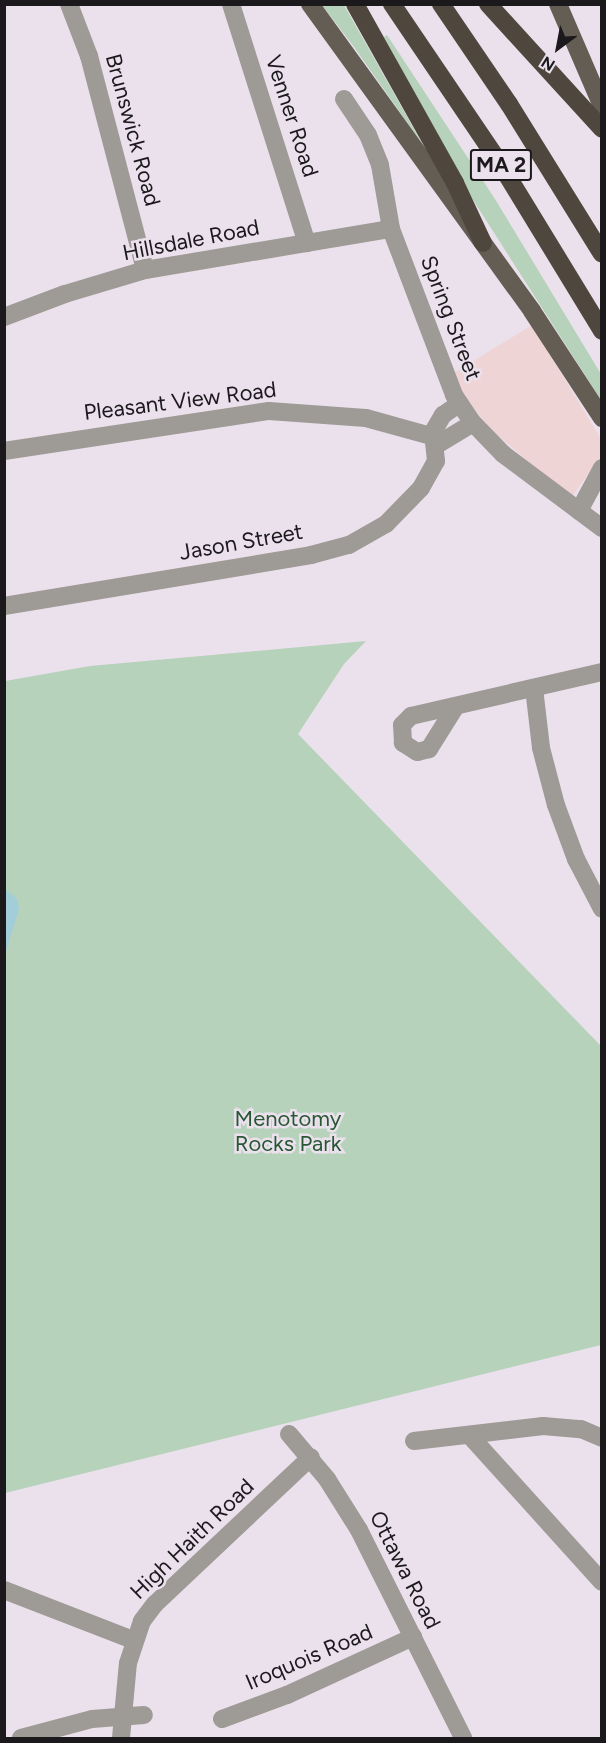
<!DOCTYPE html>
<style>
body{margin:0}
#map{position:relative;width:606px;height:1743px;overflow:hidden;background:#ebe1ed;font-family:Figtree,sans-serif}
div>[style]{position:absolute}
.industrial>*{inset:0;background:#efd4d5}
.green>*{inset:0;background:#b6d2ba}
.water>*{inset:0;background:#a2ceda}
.minor>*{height:18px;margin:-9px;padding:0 9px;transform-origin:9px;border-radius:9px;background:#9e9a95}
.major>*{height:18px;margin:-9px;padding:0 9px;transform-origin:9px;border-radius:9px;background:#635d54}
.highway>*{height:18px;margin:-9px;padding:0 9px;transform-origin:9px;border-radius:9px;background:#4f473d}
span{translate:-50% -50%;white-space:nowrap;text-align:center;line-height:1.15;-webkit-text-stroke:5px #ebe1ed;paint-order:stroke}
.shield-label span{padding:2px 4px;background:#ebe1ed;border:2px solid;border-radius:4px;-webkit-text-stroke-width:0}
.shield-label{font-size:21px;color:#1c191d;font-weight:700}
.street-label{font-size:22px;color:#1c191d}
.park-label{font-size:22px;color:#285734}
.frame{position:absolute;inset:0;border:6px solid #1c191d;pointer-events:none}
.north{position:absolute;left:528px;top:18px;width:60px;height:60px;-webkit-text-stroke:4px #ebe1ed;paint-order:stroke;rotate:212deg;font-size:16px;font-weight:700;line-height:24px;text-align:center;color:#1c191d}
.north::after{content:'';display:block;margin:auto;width:21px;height:27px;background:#1c191d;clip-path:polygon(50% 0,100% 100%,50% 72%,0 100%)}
</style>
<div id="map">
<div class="industrial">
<i style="clip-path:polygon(532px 325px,601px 439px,601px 456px,571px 498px,488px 427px,450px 375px)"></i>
</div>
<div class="green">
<i style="clip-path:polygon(322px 5px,344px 5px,423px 145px,354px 47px)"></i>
<i style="clip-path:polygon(387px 35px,495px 199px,601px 374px,601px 400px,466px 189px,384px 37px)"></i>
<i style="clip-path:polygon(366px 641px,344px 664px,298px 734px,601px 1046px,601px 1345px,5px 1493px,5px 681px,90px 666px)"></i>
</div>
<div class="water">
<i style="clip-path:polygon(5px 889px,17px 899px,19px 909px,5px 955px)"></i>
</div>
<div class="minor">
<i style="left:69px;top:4px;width:56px;rotate:69deg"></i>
<i style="left:89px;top:56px;width:221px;rotate:75.3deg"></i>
<i style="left:231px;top:4px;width:251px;rotate:72.4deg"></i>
<i style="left:344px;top:99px;width:43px;rotate:56.3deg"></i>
<i style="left:368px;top:135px;width:32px;rotate:68deg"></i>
<i style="left:380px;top:165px;width:65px;rotate:80.2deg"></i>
<i style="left:391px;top:229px;width:178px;rotate:69.2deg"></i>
<i style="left:454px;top:395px;width:34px;rotate:56deg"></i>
<i style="left:473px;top:423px;width:43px;rotate:45.9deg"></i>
<i style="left:503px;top:454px;width:124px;rotate:36.8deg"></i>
<i style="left:4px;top:317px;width:65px;rotate:-20.7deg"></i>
<i style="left:65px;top:294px;width:84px;rotate:-16.7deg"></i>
<i style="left:145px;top:270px;width:249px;rotate:-9.5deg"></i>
<i style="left:435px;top:446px;width:44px;rotate:-31.2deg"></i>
<i style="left:4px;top:451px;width:268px;rotate:-8.6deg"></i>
<i style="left:269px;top:411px;width:97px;rotate:4.1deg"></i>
<i style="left:366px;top:418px;width:67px;rotate:15.5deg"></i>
<i style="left:579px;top:511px;width:49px;rotate:-61.9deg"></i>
<i style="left:4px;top:606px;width:311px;rotate:-9.4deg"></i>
<i style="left:311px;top:555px;width:39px;rotate:-15deg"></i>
<i style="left:349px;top:545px;width:43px;rotate:-29.6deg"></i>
<i style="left:386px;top:524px;width:50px;rotate:-45.8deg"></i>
<i style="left:421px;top:488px;width:31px;rotate:-61deg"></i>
<i style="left:436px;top:461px;width:29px;rotate:-96deg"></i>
<i style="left:433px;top:432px;width:20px;rotate:-60deg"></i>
<i style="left:443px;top:415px;width:19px;rotate:-35deg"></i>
<i style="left:534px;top:688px;width:60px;rotate:83.3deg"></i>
<i style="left:541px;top:748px;width:59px;rotate:75.3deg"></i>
<i style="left:556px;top:805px;width:58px;rotate:69.7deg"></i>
<i style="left:576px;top:859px;width:56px;rotate:62.5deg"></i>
<i style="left:456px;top:706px;width:51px;rotate:122.1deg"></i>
<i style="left:429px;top:749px;width:12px;rotate:166deg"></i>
<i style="left:417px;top:752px;width:17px;rotate:-147deg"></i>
<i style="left:403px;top:743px;width:18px;rotate:-93deg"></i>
<i style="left:402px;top:725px;width:13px;rotate:-45deg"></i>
<i style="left:411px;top:716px;width:196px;rotate:-13deg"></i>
<i style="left:289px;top:1434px;width:59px;rotate:49.8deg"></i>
<i style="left:327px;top:1479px;width:60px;rotate:57.9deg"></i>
<i style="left:359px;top:1530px;width:233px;rotate:63.4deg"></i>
<i style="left:471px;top:1437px;width:195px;rotate:47.9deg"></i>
<i style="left:414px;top:1441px;width:130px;rotate:-6.6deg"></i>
<i style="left:543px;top:1426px;width:38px;rotate:5deg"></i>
<i style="left:581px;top:1429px;width:23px;rotate:23deg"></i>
<i style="left:4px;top:1590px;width:138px;rotate:21.2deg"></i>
<i style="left:222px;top:1719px;width:69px;rotate:-20.3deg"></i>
<i style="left:287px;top:1695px;width:139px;rotate:-24.7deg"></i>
<i style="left:21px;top:1738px;width:73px;rotate:-15deg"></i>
<i style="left:92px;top:1719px;width:52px;rotate:-4.4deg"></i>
<i style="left:121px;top:1738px;width:75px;rotate:-84.7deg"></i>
<i style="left:128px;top:1663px;width:44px;rotate:-71.6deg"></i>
<i style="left:142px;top:1621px;width:21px;rotate:-53deg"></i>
<i style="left:155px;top:1604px;width:214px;rotate:-43.3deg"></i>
</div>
<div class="major">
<i style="left:310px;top:4px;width:379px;rotate:54.1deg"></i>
<i style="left:532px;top:311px;width:128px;rotate:56.8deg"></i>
<i style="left:558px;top:4px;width:111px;rotate:66.7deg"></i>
</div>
<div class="highway">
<i style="left:355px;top:4px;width:205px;rotate:60.8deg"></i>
<i style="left:455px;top:183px;width:66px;rotate:65deg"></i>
<i style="left:392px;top:4px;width:191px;rotate:55.9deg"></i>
<i style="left:499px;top:162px;width:198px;rotate:58.6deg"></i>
<i style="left:441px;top:4px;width:121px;rotate:55.8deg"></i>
<i style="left:509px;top:104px;width:176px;rotate:58.2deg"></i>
<i style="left:488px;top:4px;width:169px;rotate:47.6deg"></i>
</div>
<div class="shield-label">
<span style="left:501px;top:165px">MA 2</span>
</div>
<div class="street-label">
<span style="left:292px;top:116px;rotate:72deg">Venner Road</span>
<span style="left:133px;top:130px;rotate:75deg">Brunswick Road</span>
<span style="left:191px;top:240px;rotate:-11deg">Hillsdale Road</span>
<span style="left:451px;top:318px;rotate:69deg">Spring Street</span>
<span style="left:180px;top:401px;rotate:-7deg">Pleasant View Road</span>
<span style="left:241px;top:542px;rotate:-10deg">Jason Street</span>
<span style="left:192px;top:1539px;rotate:-44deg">High Haith Road</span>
<span style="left:405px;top:1570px;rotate:63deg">Ottawa Road</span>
<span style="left:309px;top:1657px;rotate:-23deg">Iroquois Road</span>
</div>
<div class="park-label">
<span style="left:288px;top:1131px">Menotomy<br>Rocks Park</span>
</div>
<div class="frame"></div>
<div class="north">N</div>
</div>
